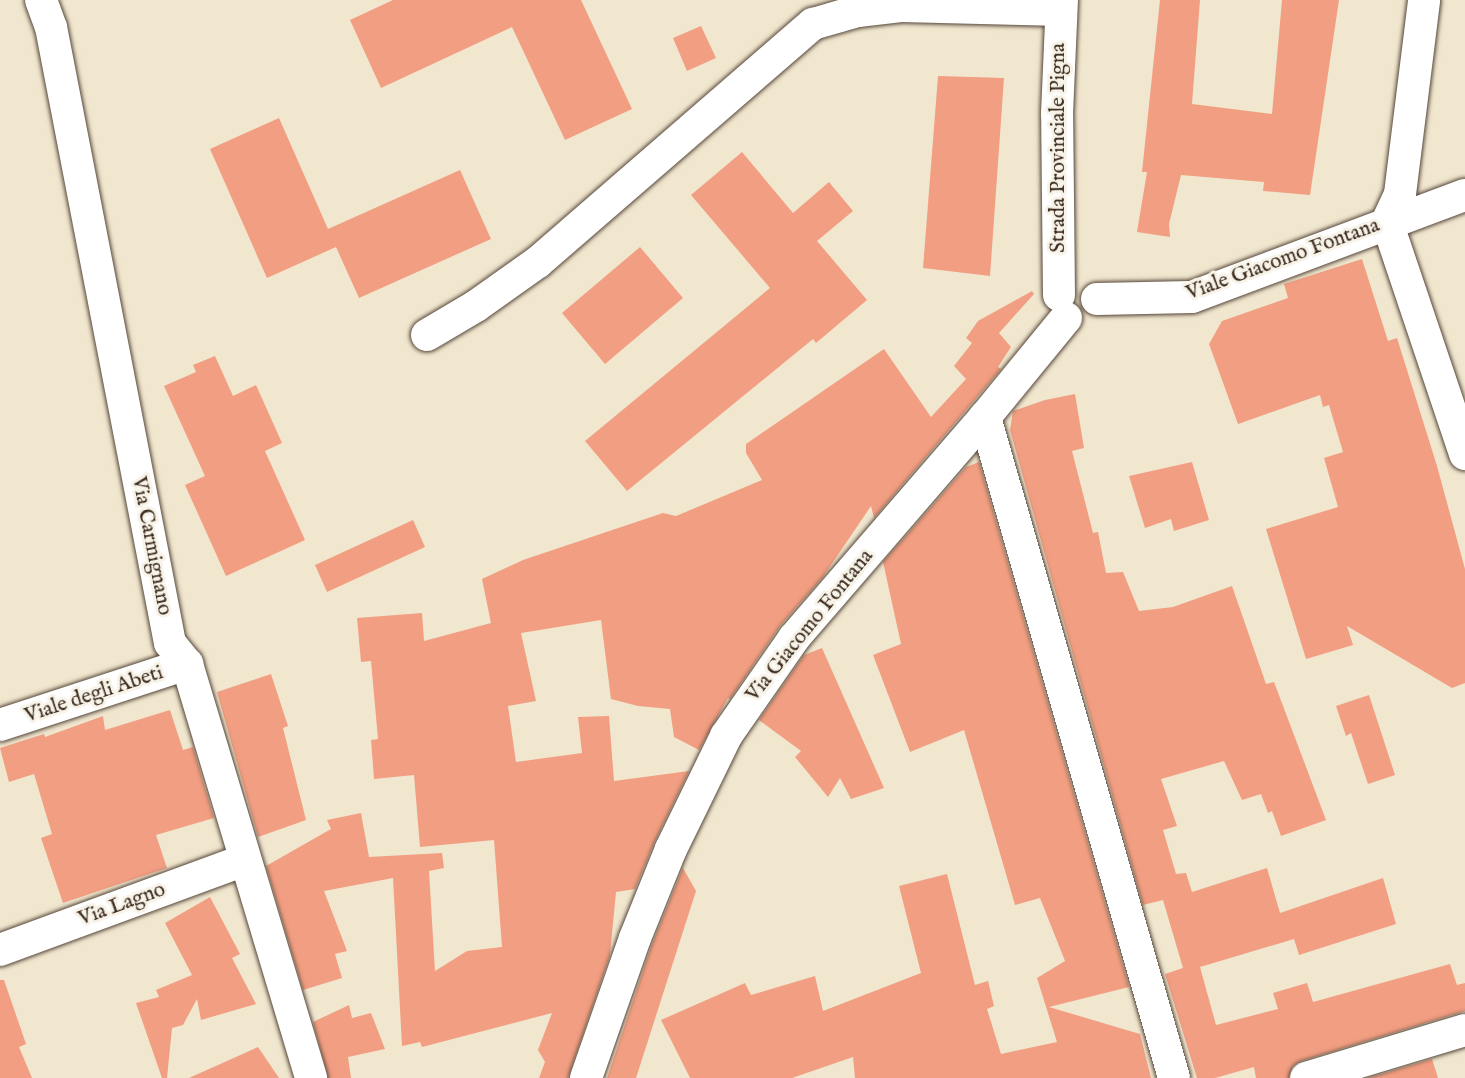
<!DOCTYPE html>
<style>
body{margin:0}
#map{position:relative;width:1465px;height:1078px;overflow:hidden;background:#f1e7cf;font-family:"IM FELL English",serif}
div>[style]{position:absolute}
.building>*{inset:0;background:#f29e82}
.roads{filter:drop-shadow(0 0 2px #564639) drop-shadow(0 0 2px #564639)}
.minor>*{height:32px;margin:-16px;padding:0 16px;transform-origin:16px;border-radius:16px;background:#fff}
span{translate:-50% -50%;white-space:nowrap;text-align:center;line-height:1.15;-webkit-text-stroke:6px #f7f3e8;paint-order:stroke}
.street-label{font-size:21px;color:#3b2a1e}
</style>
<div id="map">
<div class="building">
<i style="clip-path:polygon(393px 0,581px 0,632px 109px,565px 140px,512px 27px,381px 88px,350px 20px)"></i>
<i style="clip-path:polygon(1160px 0,1200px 0,1192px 104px,1272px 114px,1282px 0,1339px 0,1310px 195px,1263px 191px,1264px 182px,1181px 175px,1169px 224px,1170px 237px,1137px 232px,1147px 172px,1142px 172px)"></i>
<i style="clip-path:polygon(701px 26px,716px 58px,687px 71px,673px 38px)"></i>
<i style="clip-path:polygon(938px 76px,1004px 78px,990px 276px,923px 268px)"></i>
<i style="clip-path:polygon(279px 118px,328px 229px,460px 170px,491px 239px,359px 298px,336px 247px,267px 278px,210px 149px)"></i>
<i style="clip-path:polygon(742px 152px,793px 213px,829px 182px,853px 211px,817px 241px,867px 300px,816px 343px,813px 339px,627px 491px,585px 441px,770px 288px,691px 195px)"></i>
<i style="clip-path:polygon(640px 247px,683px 298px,605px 364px,562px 313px)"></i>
<i style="clip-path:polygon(1362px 259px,1388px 341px,1397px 338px,1437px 466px,1465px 569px,1465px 683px,1452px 688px,1347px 626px,1353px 645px,1306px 659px,1266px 529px,1338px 507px,1324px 458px,1343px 452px,1329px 405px,1323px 407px,1320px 395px,1238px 424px,1209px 344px,1222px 321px,1288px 298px,1284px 284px)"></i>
<i style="clip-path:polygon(1032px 291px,1034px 294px,999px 333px,1011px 347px,998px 367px,1001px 369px,874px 518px,871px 506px,823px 577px,780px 626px,730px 699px,728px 698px,699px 750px,674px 737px,670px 709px,638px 706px,611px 699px,601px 620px,521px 633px,536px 701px,508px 706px,516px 762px,582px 753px,578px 717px,609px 716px,614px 781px,689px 771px,655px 841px,635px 889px,616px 892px,610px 955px,568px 1078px,539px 1078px,545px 1062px,538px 1050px,552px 1013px,422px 1047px,420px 1042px,402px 1046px,393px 878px,324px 891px,347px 951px,335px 954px,342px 978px,303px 990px,266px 866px,331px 829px,327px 820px,361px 813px,369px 857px,442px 853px,444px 868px,429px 871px,435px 971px,467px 951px,502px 947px,494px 840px,420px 847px,414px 775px,374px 779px,371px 740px,378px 739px,371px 661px,361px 662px,357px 618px,422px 613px,424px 641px,491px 623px,482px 579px,523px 560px,663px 513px,676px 516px,762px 480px,746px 453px,746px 444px,884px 349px,931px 417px,966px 379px,954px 366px,972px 343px,966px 338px,978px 321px)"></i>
<i style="clip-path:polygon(215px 356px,233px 396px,256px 385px,282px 443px,265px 451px,305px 540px,226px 576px,185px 485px,205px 476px,164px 386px,196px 372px,193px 365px)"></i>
<i style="clip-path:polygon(1075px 394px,1084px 448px,1072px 451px,1093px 533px,1098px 532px,1106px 573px,1123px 572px,1139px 611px,1173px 607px,1232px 586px,1266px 684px,1274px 682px,1326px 820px,1281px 836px,1272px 811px,1268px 813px,1261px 794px,1242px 800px,1224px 761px,1161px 779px,1177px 826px,1163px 830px,1176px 874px,1186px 873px,1192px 892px,1267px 868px,1280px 913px,1383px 878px,1396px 924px,1299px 955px,1294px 939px,1200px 967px,1216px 1025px,1278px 1009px,1273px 993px,1307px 983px,1313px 1002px,1450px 964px,1457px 985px,1465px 983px,1465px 1011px,1301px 1061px,1293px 1066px,1289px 1078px,1256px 1078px,1254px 1067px,1215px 1078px,1197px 1078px,1165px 974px,1183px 968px,1163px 900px,1143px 905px,1010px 430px,1013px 411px,1045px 400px)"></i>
<i style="clip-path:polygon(979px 462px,1129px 987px,1049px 1007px,1140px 1034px,1151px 1078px,855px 1078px,853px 1057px,792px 1078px,690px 1078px,661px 1020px,745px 983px,751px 995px,815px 976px,823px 1011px,921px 973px,899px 886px,947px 874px,975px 985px,988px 981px,994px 1006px,987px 1009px,1001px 1054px,1057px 1042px,1037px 978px,1065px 961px,1040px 898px,1015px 905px,964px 730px,910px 752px,873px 655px,901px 644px,883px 562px,966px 467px)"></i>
<i style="clip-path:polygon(1192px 462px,1209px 520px,1174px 531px,1171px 519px,1145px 528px,1129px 476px)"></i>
<i style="clip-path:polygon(413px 520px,425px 547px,327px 592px,315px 565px)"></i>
<i style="clip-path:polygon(822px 648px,884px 788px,851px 799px,840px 778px,828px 797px,795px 757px,801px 751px,759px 720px,804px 655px)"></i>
<i style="clip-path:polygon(271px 674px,288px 726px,283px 728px,306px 820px,258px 837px,217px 692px)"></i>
<i style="clip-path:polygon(1369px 695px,1395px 775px,1368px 784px,1351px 733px,1346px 736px,1336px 706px)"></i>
<i style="clip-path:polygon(170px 710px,183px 750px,193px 747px,214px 818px,156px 835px,167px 868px,63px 903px,41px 838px,52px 834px,34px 774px,9px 782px,0 748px,44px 734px,45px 737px,103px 716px,105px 730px)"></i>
<i style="clip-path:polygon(683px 868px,696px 891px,636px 1078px,607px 1078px,652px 944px)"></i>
<i style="clip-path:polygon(210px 897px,240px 954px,232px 958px,256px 1004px,201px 1020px,197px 999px,183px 1025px,172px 1028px,167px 1078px,162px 1078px,136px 1003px,159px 997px,156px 990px,192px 975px,165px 923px)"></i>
<i style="clip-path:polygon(0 980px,4px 980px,26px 1044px,19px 1047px,32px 1078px,0 1078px)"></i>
<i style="clip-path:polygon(349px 1005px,352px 1018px,371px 1013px,385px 1049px,348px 1057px,351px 1078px,328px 1078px,313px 1022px)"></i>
<i style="clip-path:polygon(258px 1047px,279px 1078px,189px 1078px)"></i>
<i style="clip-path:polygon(1432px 1059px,1438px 1078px,1368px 1078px)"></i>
</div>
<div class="roads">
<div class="minor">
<i style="left:41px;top:0;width:29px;rotate:70deg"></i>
<i style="left:51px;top:27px;width:627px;rotate:79.07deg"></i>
<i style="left:170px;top:643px;width:27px;rotate:51deg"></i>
<i style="left:187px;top:664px;width:432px;rotate:73.3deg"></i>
<i style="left:1387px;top:222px;width:245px;rotate:71.4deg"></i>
<i style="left:1387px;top:222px;width:31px;rotate:-65deg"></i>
<i style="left:1400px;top:194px;width:195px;rotate:-82.9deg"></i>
<i style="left:1059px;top:295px;width:181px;rotate:-90.6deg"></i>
<i style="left:1057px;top:114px;width:114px;rotate:-87.5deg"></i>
<i style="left:1097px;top:299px;width:95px;rotate:-1.2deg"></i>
<i style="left:1192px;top:297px;width:291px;rotate:-20.5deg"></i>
<i style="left:427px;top:335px;width:57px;rotate:-30.6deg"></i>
<i style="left:476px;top:306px;width:76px;rotate:-35.4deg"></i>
<i style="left:538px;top:262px;width:364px;rotate:-40.9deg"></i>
<i style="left:813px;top:24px;width:47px;rotate:-16.1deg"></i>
<i style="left:858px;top:11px;width:43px;rotate:-6.6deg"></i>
<i style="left:901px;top:6px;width:160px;rotate:1.4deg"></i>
<i style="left:985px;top:417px;width:687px;rotate:74.04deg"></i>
<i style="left:0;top:725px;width:197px;rotate:-18.1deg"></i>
<i style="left:0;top:950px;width:260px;rotate:-20.2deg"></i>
<i style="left:586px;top:1078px;width:148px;rotate:-70.7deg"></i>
<i style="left:635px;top:938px;width:96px;rotate:-68deg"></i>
<i style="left:671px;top:849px;width:126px;rotate:-64deg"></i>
<i style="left:726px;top:736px;width:119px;rotate:-55.2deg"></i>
<i style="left:794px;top:638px;width:292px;rotate:-49.2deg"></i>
<i style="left:985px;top:417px;width:128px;rotate:-50.7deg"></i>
<i style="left:1306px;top:1078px;width:166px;rotate:-16.8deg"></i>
</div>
</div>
<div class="street-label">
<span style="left:1059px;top:148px;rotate:-90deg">Strada Provinciale Pigna</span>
<span style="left:1283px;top:260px;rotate:-20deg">Viale Giacomo Fontana</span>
<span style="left:151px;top:546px;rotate:79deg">Via Carmignano</span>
<span style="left:810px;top:626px;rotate:-51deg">Via Giacomo Fontana</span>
<span style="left:94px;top:695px;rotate:-18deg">Viale degli Abeti</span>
<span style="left:122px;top:905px;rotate:-20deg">Via Lagno</span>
</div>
</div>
